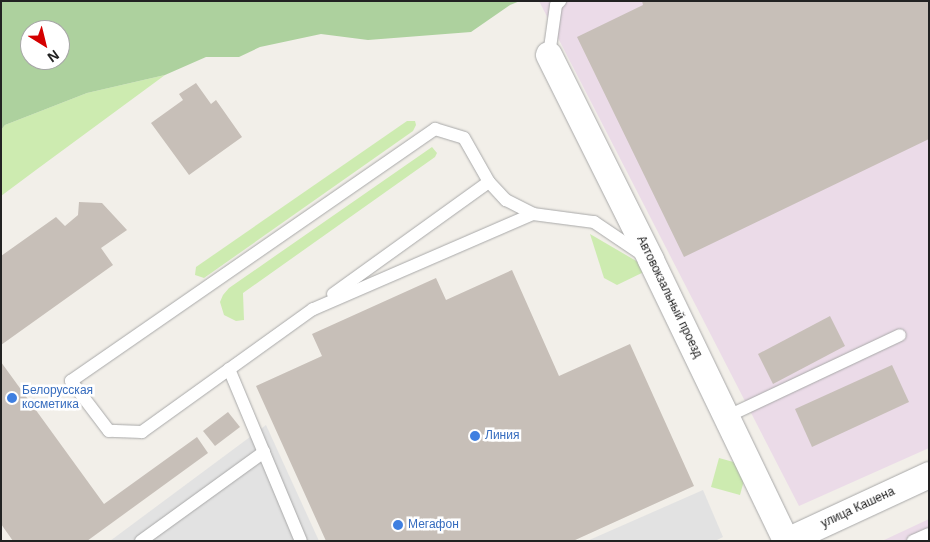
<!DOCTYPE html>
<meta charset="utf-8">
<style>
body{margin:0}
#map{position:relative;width:930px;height:542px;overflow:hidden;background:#f2efe9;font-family:Arial,sans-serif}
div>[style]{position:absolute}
.industrial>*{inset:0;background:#ebdbe8}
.grass>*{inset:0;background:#cdebb0}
.forest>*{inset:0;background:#add19e}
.parking>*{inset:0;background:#e2e2e2}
.building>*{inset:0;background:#c7bfb8}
.roads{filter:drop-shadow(0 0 1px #a9a9a9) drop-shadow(0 0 1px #a9a9a9)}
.lane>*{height:12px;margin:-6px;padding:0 6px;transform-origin:6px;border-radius:6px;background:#fff}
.street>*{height:26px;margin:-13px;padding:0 13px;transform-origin:13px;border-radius:13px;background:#fff}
.dots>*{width:14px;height:14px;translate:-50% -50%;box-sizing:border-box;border:2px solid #fff;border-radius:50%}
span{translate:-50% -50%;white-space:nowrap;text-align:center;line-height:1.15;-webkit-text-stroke:5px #fff;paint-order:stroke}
.street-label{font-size:12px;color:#222}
.shop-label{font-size:12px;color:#366cbe}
.left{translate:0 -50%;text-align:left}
.frame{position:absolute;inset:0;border:2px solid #222;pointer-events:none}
.north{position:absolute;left:20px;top:20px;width:50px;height:50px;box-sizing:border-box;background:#fff;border:1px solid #a7a7a7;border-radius:50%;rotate:144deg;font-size:14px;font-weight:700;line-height:20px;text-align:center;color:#222}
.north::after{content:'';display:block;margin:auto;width:18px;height:22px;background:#d40000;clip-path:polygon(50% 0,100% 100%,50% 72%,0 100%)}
</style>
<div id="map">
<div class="industrial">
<i style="clip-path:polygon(539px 1px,929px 1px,929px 448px,799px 506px)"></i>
<i style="clip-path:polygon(929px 519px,929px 541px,882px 541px)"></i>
</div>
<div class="grass">
<i style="clip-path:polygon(165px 75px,40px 167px,1px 196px,1px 130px,5px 125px,87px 93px)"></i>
<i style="clip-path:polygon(407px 121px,415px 121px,416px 125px,413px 131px,204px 278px,195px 275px,196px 267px)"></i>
<i style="clip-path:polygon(432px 147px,437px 153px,435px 157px,243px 293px,244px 320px,236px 321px,224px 315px,220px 302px,223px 295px,229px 288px)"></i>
<i style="clip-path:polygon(590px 234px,650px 269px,617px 285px,604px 278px)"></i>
<i style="clip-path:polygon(719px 458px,748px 466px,740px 495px,711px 487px)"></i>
</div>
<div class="forest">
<i style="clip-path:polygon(evenodd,1px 1px,520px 1px,510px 5px,471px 32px,368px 40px,321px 34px,260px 47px,239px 57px,206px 57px,165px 75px,87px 93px,5px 125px,1px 130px,1px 1px,30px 30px,60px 30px,60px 60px,30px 60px,30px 30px)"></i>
</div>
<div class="parking">
<i style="clip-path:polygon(266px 425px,319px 541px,110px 541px)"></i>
<i style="clip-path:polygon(703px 490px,723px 537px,715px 541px,587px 541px)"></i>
</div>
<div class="building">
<i style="clip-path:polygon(642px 1px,929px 1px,929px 139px,684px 257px,577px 37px,643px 5px)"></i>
<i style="clip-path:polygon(196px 83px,211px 104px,216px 100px,242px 137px,189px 175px,151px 123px,183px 100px,179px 94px)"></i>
<i style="clip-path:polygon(79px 202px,102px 203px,127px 230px,101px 248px,113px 265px,1px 345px,1px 256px,56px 217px,65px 226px,78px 215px)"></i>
<i style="clip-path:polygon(512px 270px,559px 376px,630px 344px,694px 486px,573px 541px,326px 541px,256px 386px,322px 356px,312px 334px,436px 278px,446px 300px)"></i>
<i style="clip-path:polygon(830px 316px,845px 346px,773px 384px,758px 354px)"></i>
<i style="clip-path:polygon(1px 362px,104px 504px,197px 437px,208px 453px,87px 541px,13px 541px,1px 524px)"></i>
<i style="clip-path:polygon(892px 365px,909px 402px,812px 447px,795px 409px)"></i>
<i style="clip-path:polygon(228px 412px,240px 427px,215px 446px,203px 431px)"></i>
</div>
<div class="roads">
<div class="lane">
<i style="left:549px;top:55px;width:50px;rotate:-82deg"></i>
<i style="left:556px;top:5px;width:6px;rotate:-45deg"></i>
<i style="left:533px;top:214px;width:240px;rotate:156.6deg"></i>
<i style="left:313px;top:309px;width:211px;rotate:144.3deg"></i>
<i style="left:142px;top:432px;width:33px;rotate:-178deg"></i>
<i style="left:109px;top:431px;width:63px;rotate:-127.2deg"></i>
<i style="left:71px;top:381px;width:443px;rotate:-34.7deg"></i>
<i style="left:435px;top:129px;width:30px;rotate:17deg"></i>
<i style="left:464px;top:138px;width:51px;rotate:60.4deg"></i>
<i style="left:489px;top:182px;width:25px;rotate:47deg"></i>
<i style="left:506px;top:200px;width:30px;rotate:27deg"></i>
<i style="left:533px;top:214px;width:62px;rotate:7.5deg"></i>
<i style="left:594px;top:222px;width:59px;rotate:34deg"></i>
<i style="left:333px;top:294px;width:192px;rotate:-35.7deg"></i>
<i style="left:229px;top:369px;width:186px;rotate:67.3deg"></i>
<i style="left:726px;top:417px;width:192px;rotate:-25.2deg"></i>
<i style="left:141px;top:541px;width:152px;rotate:-35.9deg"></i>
<i style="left:913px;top:541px;width:17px;rotate:-24deg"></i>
</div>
<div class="street">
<i style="left:549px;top:55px;width:229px;rotate:63.5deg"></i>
<i style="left:651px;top:260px;width:312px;rotate:64.3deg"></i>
<i style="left:787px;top:541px;width:157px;rotate:-24.9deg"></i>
</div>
</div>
<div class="dots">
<i style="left:12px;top:398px;background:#3f7fe0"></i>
<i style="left:475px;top:436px;background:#3f7fe0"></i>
<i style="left:398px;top:525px;background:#3f7fe0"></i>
</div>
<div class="street-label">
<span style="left:669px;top:297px;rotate:64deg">Автовокзальный проезд</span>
<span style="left:858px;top:508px;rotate:-25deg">улица Кашена</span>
</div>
<div class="shop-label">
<span class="left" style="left:22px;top:398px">Белорусская<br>косметика</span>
<span class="left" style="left:485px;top:436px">Линия</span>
<span class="left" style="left:408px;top:525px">Мегафон</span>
</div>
<div class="frame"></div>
<div class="north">N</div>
</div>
